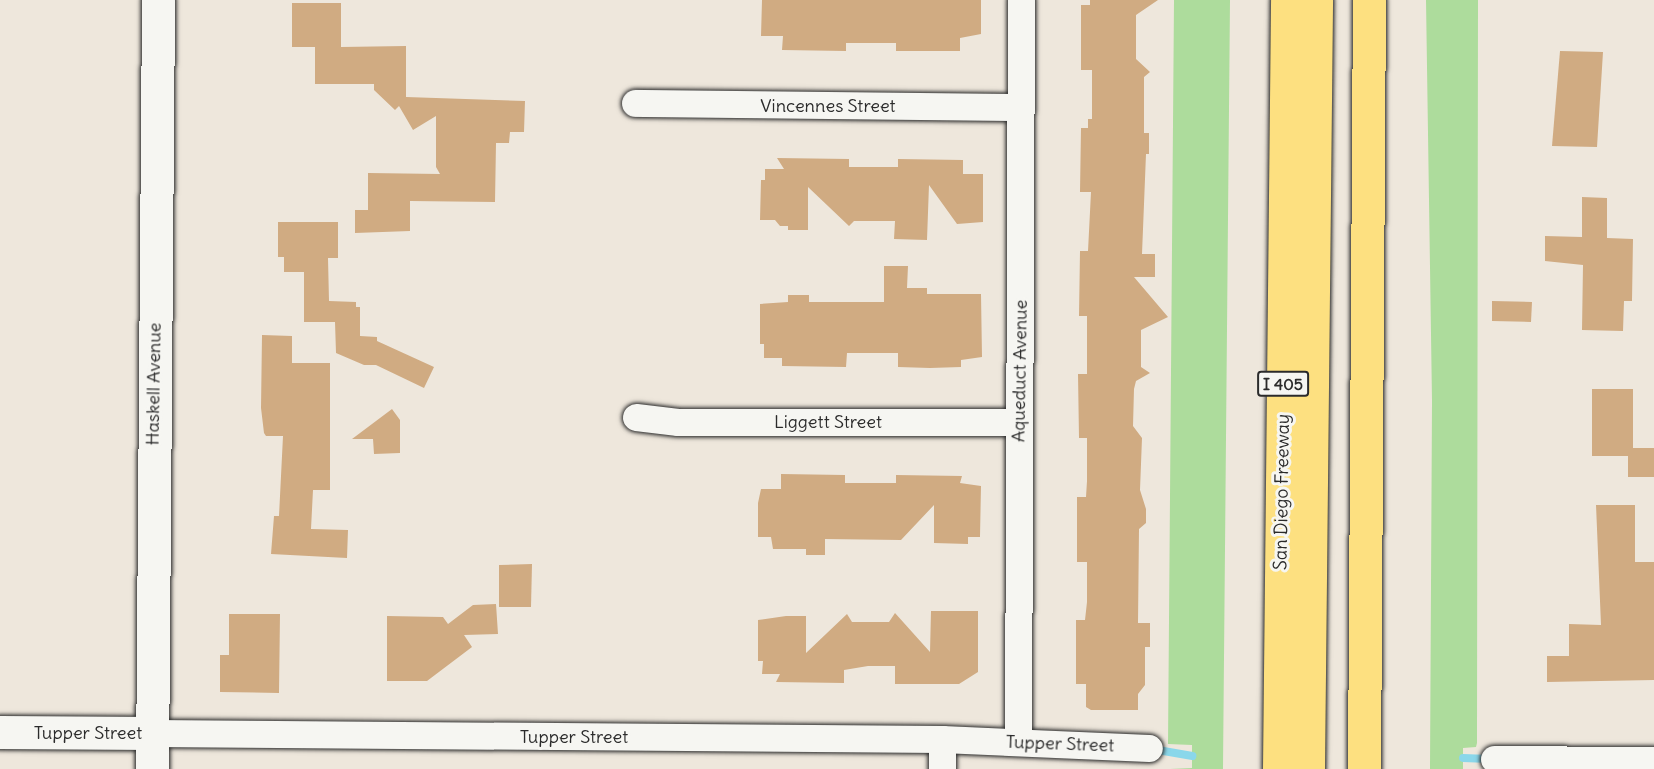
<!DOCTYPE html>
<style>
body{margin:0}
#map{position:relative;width:1654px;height:769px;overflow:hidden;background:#eee7dc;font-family:Delius,sans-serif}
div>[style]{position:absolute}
.green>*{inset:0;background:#addc9c}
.stream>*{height:8px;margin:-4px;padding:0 4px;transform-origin:4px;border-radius:4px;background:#8ad7ea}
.building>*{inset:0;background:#d0ab82}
.roads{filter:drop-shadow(0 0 2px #2b2b2b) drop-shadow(0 0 2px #2b2b2b)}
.minor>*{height:27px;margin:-13.5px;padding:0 13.5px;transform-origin:13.5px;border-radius:13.5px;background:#f6f6f2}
.tertiary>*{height:33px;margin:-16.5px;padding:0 16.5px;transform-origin:16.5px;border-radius:16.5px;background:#f6f6f2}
.secondary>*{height:33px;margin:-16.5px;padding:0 16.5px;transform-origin:16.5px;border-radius:16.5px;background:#f6f6f2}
.motorway>*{height:33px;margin:-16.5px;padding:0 16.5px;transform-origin:16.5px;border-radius:16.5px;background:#fde080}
span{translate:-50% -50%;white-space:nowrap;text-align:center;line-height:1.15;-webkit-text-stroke:6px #f6f6f2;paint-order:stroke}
.shield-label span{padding:2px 4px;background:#f6f6f2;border:2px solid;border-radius:4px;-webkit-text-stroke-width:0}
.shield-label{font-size:16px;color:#2b2b2b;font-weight:700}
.street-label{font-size:18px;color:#2b2b2b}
</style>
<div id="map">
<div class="green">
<i style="clip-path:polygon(1174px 0,1230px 0,1223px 769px,1170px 769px,1192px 768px,1192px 745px,1168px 744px)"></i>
<i style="clip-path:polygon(1426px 0,1478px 0,1477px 743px,1476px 747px,1463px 748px,1463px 769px,1430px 769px,1432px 401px)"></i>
</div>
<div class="stream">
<i style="left:1152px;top:749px;width:41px;rotate:9.9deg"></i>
<i style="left:1463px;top:758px;width:26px;rotate:2deg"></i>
</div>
<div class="building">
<i style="clip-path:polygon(762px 0,981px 0,981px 34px,960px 38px,960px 51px,896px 51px,896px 43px,846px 43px,846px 51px,782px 50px,783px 36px,761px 36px)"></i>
<i style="clip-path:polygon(1090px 0,1158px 0,1136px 15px,1136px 59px,1150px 72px,1144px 77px,1144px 133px,1149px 133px,1149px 154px,1146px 154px,1142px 254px,1155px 254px,1155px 277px,1134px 277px,1168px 317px,1141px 330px,1141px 367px,1150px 373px,1136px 381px,1134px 389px,1133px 426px,1142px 438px,1140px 490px,1146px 509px,1146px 523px,1139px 529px,1138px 623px,1150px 623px,1150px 647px,1145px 647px,1145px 685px,1138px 694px,1138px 710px,1091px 710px,1086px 707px,1086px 684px,1076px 684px,1076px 620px,1085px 620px,1087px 602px,1087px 562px,1077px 562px,1077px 497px,1086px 497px,1087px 481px,1087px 438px,1079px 438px,1078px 374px,1087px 374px,1087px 316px,1079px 316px,1080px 251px,1088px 251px,1091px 192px,1080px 192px,1081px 128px,1088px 128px,1088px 119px,1092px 119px,1092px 70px,1081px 70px,1081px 5px,1090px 5px)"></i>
<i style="clip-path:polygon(292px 3px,341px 3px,341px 47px,406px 46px,406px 97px,525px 101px,524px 132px,510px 132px,509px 143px,496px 143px,495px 202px,410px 201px,410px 231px,355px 233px,355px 210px,368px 210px,368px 173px,440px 174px,436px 167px,436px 116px,413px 130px,399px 106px,395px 110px,374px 90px,374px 84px,315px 84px,315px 47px,292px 47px)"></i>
<i style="clip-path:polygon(1560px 51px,1603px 52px,1597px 147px,1552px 146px)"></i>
<i style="clip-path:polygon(777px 158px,849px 159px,849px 167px,898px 167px,898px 159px,963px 160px,963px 174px,983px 174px,983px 222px,957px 224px,929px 185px,927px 240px,894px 239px,895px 221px,854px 221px,849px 226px,808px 187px,808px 230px,788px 230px,788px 226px,780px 226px,775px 220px,760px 220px,761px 180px,765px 180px,765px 169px,784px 169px)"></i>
<i style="clip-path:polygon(1582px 197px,1607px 198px,1607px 238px,1633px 239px,1632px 301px,1624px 301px,1623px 331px,1582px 330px,1583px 265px,1545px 261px,1545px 236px,1582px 237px)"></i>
<i style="clip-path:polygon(278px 222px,338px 222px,338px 258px,328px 258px,329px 301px,356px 302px,356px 307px,360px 307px,360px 336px,377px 337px,377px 341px,434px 367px,424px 388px,376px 365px,364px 365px,336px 353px,335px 322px,304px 322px,304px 272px,284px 272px,284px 257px,278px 257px)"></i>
<i style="clip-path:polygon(884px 266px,908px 266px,907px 288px,927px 288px,927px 294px,981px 294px,982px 357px,961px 360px,961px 367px,930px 368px,898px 367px,898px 353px,847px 353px,846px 367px,782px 366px,782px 358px,764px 358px,764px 344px,760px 344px,760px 304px,788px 302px,788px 295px,809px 295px,809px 302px,884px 302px)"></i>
<i style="clip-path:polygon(1492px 301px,1532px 302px,1531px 322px,1492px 321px)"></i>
<i style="clip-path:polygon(262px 335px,292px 336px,292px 363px,330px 363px,330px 490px,313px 490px,311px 529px,348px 530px,347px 558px,271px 554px,274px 516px,279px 516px,283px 436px,266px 436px,264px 433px,261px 408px)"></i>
<i style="clip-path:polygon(1592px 389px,1633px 389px,1633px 448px,1654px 448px,1654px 477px,1628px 477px,1628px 456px,1592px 456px)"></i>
<i style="clip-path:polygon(392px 409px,400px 420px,400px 453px,374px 454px,373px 439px,352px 439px)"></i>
<i style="clip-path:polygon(781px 474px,845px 475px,845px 483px,896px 483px,896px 475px,962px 476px,960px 483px,981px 486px,980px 537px,968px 537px,968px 544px,934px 543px,934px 505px,901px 540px,825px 539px,825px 555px,806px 555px,806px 549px,773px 549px,771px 537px,758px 537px,758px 503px,761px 489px,781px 489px)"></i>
<i style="clip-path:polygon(1596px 505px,1635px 505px,1635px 562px,1654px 562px,1654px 680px,1547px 682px,1547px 656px,1569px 656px,1569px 624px,1601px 625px)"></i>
<i style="clip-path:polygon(532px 564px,531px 607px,499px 607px,499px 565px)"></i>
<i style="clip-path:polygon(496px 604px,498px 634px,464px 635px,472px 647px,427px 681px,387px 681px,387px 616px,443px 617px,448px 624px,473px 605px)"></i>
<i style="clip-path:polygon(931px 611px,978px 611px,978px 672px,959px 684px,895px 684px,895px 666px,868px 666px,844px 670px,844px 683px,776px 682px,780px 674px,762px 674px,763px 661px,758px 661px,758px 620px,786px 616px,806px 616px,806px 653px,847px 614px,852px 622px,889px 622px,895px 613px,930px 652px)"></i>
<i style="clip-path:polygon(229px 614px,280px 614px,279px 693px,220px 692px,220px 655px,229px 655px)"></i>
</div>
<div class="roads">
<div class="minor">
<i style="left:635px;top:103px;width:386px;rotate:0.6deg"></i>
<i style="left:636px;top:417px;width:42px;rotate:6.8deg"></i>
<i style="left:678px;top:422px;width:341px"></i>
<i style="left:152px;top:733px;width:790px;rotate:0.44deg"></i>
<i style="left:942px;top:739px;width:207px;rotate:2.5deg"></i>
<i style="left:1018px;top:742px;width:742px;rotate:-89.77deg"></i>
<i style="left:1494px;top:759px;width:160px;rotate:0.4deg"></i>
<i style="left:942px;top:769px;width:30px;rotate:-90deg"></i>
</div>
<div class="tertiary">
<i style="left:0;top:732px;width:152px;rotate:0.4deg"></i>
</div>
<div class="secondary">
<i style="left:152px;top:769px;width:769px;rotate:-89.55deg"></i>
</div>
<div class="motorway">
<i style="left:1279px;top:769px;width:769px;rotate:-89.4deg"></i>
<i style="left:1308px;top:769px;width:769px;rotate:-89.4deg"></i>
<i style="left:1364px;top:769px;width:769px;rotate:-89.63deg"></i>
</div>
</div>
<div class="shield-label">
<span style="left:1283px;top:384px">I 405</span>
</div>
<div class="street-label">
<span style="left:828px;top:106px">Vincennes Street</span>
<span style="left:1020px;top:371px;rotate:-89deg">Aqueduct Avenue</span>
<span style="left:154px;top:384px;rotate:-89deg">Haskell Avenue</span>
<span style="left:828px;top:422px">Liggett Street</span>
<span style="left:1282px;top:492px;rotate:-89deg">San Diego Freeway</span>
<span style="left:88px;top:733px">Tupper Street</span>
<span style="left:574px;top:737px">Tupper Street</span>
<span style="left:1060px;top:744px;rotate:2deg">Tupper Street</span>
</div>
</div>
